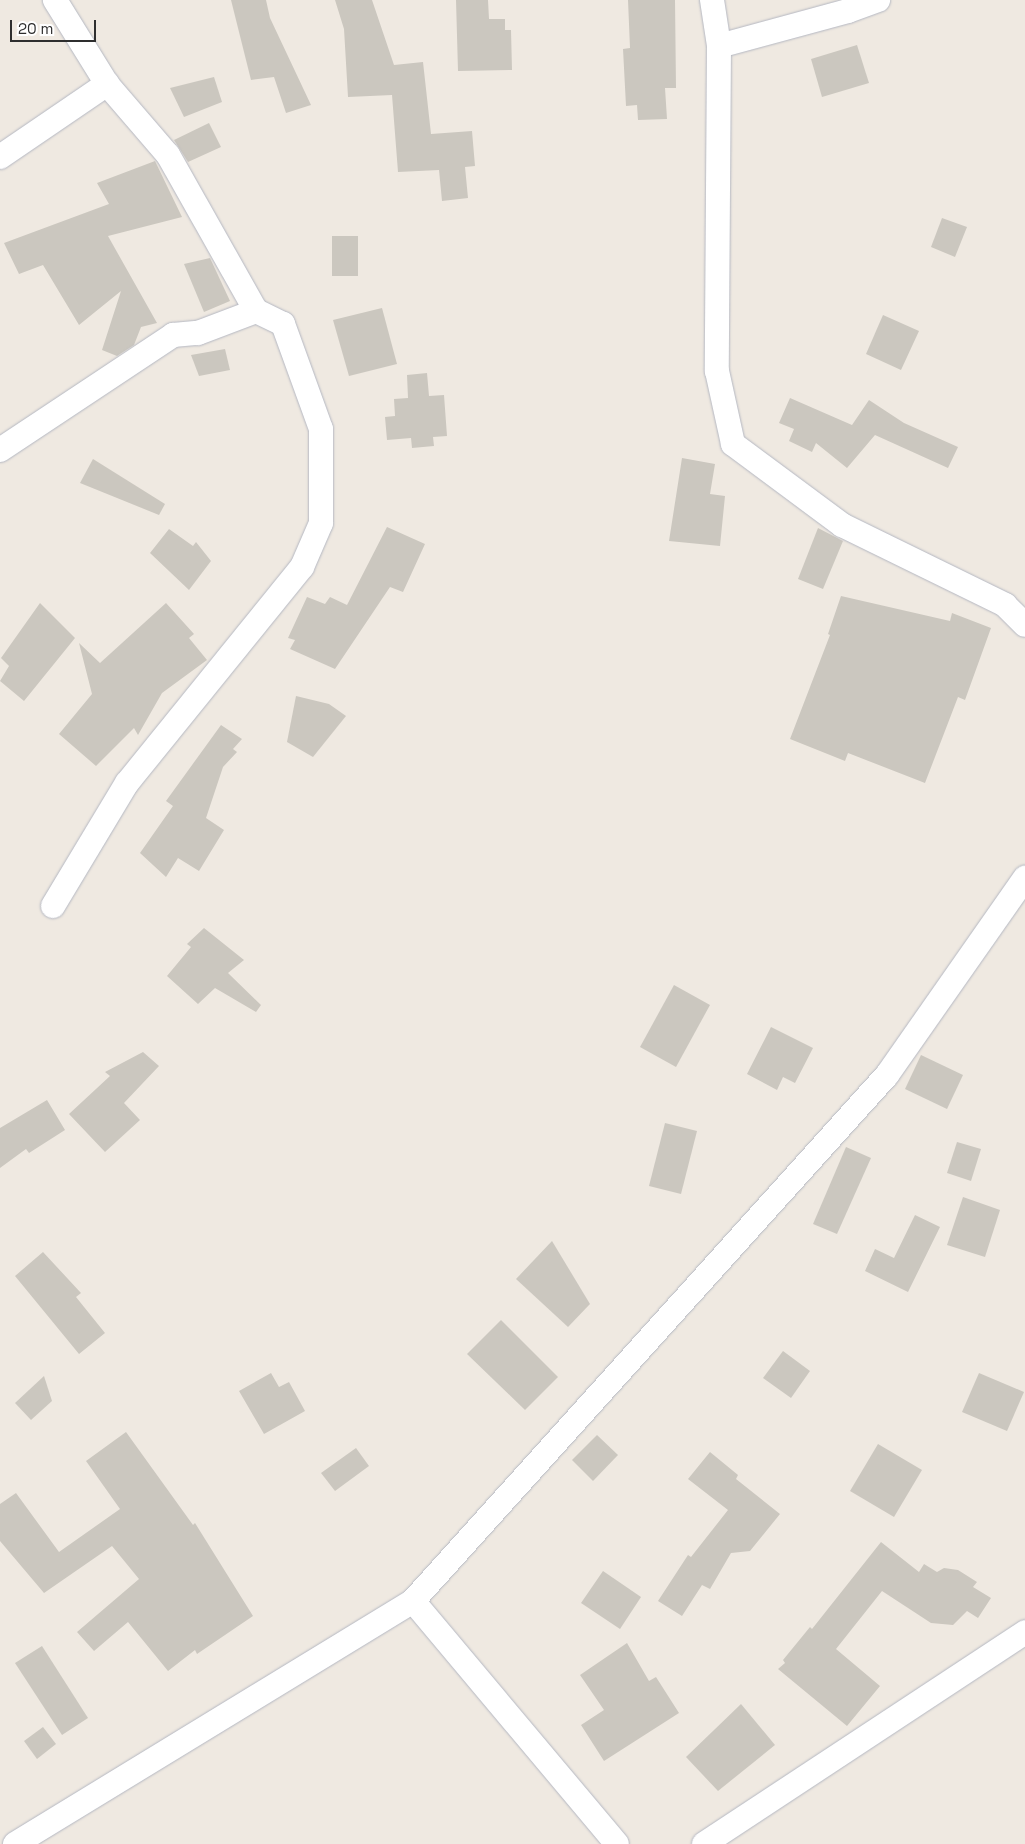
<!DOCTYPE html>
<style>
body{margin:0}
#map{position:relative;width:1025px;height:1844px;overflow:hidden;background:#efe9e1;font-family:"Space Grotesk",sans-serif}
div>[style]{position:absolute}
.building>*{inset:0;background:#cbc7bf}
.roads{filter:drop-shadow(0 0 1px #b4b7c1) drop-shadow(0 0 1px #b4b7c1)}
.street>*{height:24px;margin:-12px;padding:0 12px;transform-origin:12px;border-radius:12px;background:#fff}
span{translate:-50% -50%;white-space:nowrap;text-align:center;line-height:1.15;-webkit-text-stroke:4.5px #fff;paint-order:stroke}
.scale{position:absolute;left:10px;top:20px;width:86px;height:22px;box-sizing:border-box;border:2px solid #2e2e2e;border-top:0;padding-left:6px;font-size:15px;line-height:18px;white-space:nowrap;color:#2e2e2e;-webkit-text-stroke:4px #fff;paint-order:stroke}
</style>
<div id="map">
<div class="building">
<i style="clip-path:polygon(231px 0,266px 0,270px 18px,311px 105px,286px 113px,274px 77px,251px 80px)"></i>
<i style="clip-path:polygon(335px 0,372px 0,394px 65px,423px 62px,431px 134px,472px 131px,475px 166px,465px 167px,468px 198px,442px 201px,439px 170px,398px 172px,392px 95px,348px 97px,344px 29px)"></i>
<i style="clip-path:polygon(456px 0,488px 0,489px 19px,505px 19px,505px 30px,511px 30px,512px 70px,458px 71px)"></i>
<i style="clip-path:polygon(628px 0,675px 0,676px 88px,665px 88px,667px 119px,638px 120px,637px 105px,626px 106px,623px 49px,630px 48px)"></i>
<i style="clip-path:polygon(857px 45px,869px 83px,822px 97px,811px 59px)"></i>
<i style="clip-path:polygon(214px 77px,222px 102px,184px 117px,170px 88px)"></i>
<i style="clip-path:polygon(209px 123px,221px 147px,188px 162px,174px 140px)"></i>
<i style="clip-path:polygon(155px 161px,182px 217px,108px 236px,157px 323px,141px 327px,134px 345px,117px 356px,102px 350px,121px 291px,79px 325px,43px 265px,19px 274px,4px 243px,109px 204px,97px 183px)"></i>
<i style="clip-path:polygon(942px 218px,967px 227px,955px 257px,931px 247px)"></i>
<i style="clip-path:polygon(332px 236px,358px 236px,358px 276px,332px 276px)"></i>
<i style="clip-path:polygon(210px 258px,230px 301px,204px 312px,184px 264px)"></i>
<i style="clip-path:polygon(382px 308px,397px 364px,349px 376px,333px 320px)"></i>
<i style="clip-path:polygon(883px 315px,919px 331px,901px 370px,866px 354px)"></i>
<i style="clip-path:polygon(225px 349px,230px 370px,199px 376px,191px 355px)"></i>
<i style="clip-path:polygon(427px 373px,429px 396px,444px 395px,447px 436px,433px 437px,434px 446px,412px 448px,411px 438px,387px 440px,385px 417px,395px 416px,394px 399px,408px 398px,407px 375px)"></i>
<i style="clip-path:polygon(790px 398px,852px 425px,869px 400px,904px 423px,958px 447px,948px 468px,875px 435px,847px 468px,816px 443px,812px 452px,789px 441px,794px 429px,779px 423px)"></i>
<i style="clip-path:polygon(682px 458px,715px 464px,710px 494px,725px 496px,720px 546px,669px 541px)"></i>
<i style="clip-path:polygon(93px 459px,165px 504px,159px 515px,80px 483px)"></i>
<i style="clip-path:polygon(387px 527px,425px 544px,403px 592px,390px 587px,335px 669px,290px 649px,295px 640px,288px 638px,307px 597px,325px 604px,330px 597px,347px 605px)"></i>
<i style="clip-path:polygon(818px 528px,843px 541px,823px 589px,798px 579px)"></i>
<i style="clip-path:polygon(169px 529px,193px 546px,196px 542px,211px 561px,189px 590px,150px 553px)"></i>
<i style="clip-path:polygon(841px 596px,950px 621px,952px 613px,991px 628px,965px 700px,958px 697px,925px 783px,848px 753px,845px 761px,790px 739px,830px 635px,828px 634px)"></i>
<i style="clip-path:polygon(40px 603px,75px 638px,24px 701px,0 681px,9px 666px,1px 658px)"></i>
<i style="clip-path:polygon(166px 603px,194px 634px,189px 638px,207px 660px,162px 693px,138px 735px,134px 728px,96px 766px,59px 734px,92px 694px,79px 643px,100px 663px)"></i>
<i style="clip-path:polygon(296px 696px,329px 704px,346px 716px,313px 757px,287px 742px)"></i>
<i style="clip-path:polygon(221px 725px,242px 739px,233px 749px,237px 752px,223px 767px,206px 818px,224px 830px,199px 871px,178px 858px,166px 877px,140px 853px,173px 806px,166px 801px)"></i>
<i style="clip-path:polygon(204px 928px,244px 960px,228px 973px,261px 1005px,256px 1012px,215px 988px,198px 1004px,167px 976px,191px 947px,187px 944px)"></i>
<i style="clip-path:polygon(674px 985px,710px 1005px,676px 1067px,640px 1047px)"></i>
<i style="clip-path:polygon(771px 1027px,813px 1048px,795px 1083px,783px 1077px,777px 1090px,747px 1074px)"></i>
<i style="clip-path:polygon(143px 1052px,159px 1066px,124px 1103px,140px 1120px,105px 1152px,69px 1114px,110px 1076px,105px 1072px)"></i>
<i style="clip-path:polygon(921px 1055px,963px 1075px,947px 1109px,905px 1089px)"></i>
<i style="clip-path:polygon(47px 1100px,65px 1130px,29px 1153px,26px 1149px,0 1168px,0 1128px)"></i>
<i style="clip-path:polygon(665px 1123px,697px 1131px,681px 1194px,649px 1186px)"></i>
<i style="clip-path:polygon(957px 1142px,981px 1149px,971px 1181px,947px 1173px)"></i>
<i style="clip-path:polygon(846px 1147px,871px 1158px,837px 1234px,813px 1224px)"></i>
<i style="clip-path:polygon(963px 1197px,1000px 1210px,985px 1257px,947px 1245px)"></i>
<i style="clip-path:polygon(915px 1215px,940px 1227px,908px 1292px,865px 1271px,875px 1249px,894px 1258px)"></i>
<i style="clip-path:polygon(552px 1241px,590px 1304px,568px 1327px,516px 1279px)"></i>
<i style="clip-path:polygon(43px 1252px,81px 1293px,76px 1297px,105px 1333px,79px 1354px,15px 1276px)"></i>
<i style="clip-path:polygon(501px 1320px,558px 1377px,525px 1410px,467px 1354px)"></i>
<i style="clip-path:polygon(783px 1351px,810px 1371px,791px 1398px,763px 1378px)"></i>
<i style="clip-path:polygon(271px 1373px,279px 1387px,289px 1382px,305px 1411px,264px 1434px,239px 1391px)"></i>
<i style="clip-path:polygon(979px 1373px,1024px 1392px,1007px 1431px,962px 1412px)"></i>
<i style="clip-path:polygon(44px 1376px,52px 1401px,31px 1420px,15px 1403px)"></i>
<i style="clip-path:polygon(126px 1432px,193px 1525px,195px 1523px,253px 1616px,197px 1654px,195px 1650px,168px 1671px,128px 1622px,94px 1651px,77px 1632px,139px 1579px,112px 1546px,44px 1593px,0 1541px,0 1504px,16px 1493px,59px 1552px,120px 1509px,86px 1461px)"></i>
<i style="clip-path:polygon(597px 1435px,618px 1455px,593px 1481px,572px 1460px)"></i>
<i style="clip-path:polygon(878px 1444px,922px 1470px,894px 1517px,850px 1491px)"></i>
<i style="clip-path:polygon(356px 1448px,369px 1466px,335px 1491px,321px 1473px)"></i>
<i style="clip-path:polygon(710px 1452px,738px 1475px,736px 1479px,780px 1514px,750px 1551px,731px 1553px,710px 1589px,702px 1585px,682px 1616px,658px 1601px,688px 1555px,691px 1557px,728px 1510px,688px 1479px)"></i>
<i style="clip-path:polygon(881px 1542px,919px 1572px,924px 1564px,937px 1572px,944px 1568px,958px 1570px,977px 1582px,973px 1587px,991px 1598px,978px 1618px,967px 1611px,953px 1625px,931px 1623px,882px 1591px,836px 1649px,880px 1686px,847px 1726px,778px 1669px,785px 1663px,783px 1660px,810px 1627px,812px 1629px)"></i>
<i style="clip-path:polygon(603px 1571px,641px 1597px,620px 1629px,581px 1603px)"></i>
<i style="clip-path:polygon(627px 1643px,649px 1681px,656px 1677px,679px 1713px,604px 1761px,581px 1725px,604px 1710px,580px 1675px)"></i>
<i style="clip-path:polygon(42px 1646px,88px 1718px,62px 1735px,15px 1663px)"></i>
<i style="clip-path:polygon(741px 1704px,775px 1745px,718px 1791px,686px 1757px)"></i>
<i style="clip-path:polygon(43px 1727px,56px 1744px,37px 1759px,24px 1741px)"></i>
</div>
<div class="roads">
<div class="street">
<i style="left:712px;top:0;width:47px;rotate:81.3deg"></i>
<i style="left:719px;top:46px;width:325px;rotate:90.4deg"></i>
<i style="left:717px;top:371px;width:75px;rotate:77.6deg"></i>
<i style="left:733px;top:444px;width:136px;rotate:36.6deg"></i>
<i style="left:842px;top:525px;width:182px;rotate:26.1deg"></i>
<i style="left:1005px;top:605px;width:28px;rotate:45deg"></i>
<i style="left:719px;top:46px;width:134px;rotate:-15.2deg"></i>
<i style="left:848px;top:11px;width:32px;rotate:-20deg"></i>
<i style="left:0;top:157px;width:130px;rotate:-34.3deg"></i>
<i style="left:0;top:450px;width:208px;rotate:-33.6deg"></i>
<i style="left:173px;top:335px;width:25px;rotate:-5deg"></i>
<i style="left:198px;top:333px;width:62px;rotate:-20.8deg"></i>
<i style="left:53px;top:906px;width:144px;rotate:-59deg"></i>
<i style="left:127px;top:783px;width:278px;rotate:-51deg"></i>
<i style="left:302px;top:567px;width:48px;rotate:-66.6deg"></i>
<i style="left:321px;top:523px;width:94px;rotate:-90deg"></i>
<i style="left:321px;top:429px;width:112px;rotate:-109.9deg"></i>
<i style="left:283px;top:324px;width:30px;rotate:-154deg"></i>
<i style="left:256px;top:311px;width:179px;rotate:-119.4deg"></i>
<i style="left:168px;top:155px;width:94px;rotate:-130.7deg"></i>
<i style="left:107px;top:84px;width:99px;rotate:-121.8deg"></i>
<i style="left:413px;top:1601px;width:317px;rotate:50deg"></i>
<i style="left:15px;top:1844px;width:466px;rotate:-31.4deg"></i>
<i style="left:413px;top:1601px;width:708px;rotate:-47.98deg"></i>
<i style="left:887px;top:1075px;width:241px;rotate:-55deg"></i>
<i style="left:704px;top:1844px;width:385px;rotate:-33.4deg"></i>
</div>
</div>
<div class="scale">20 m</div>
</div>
